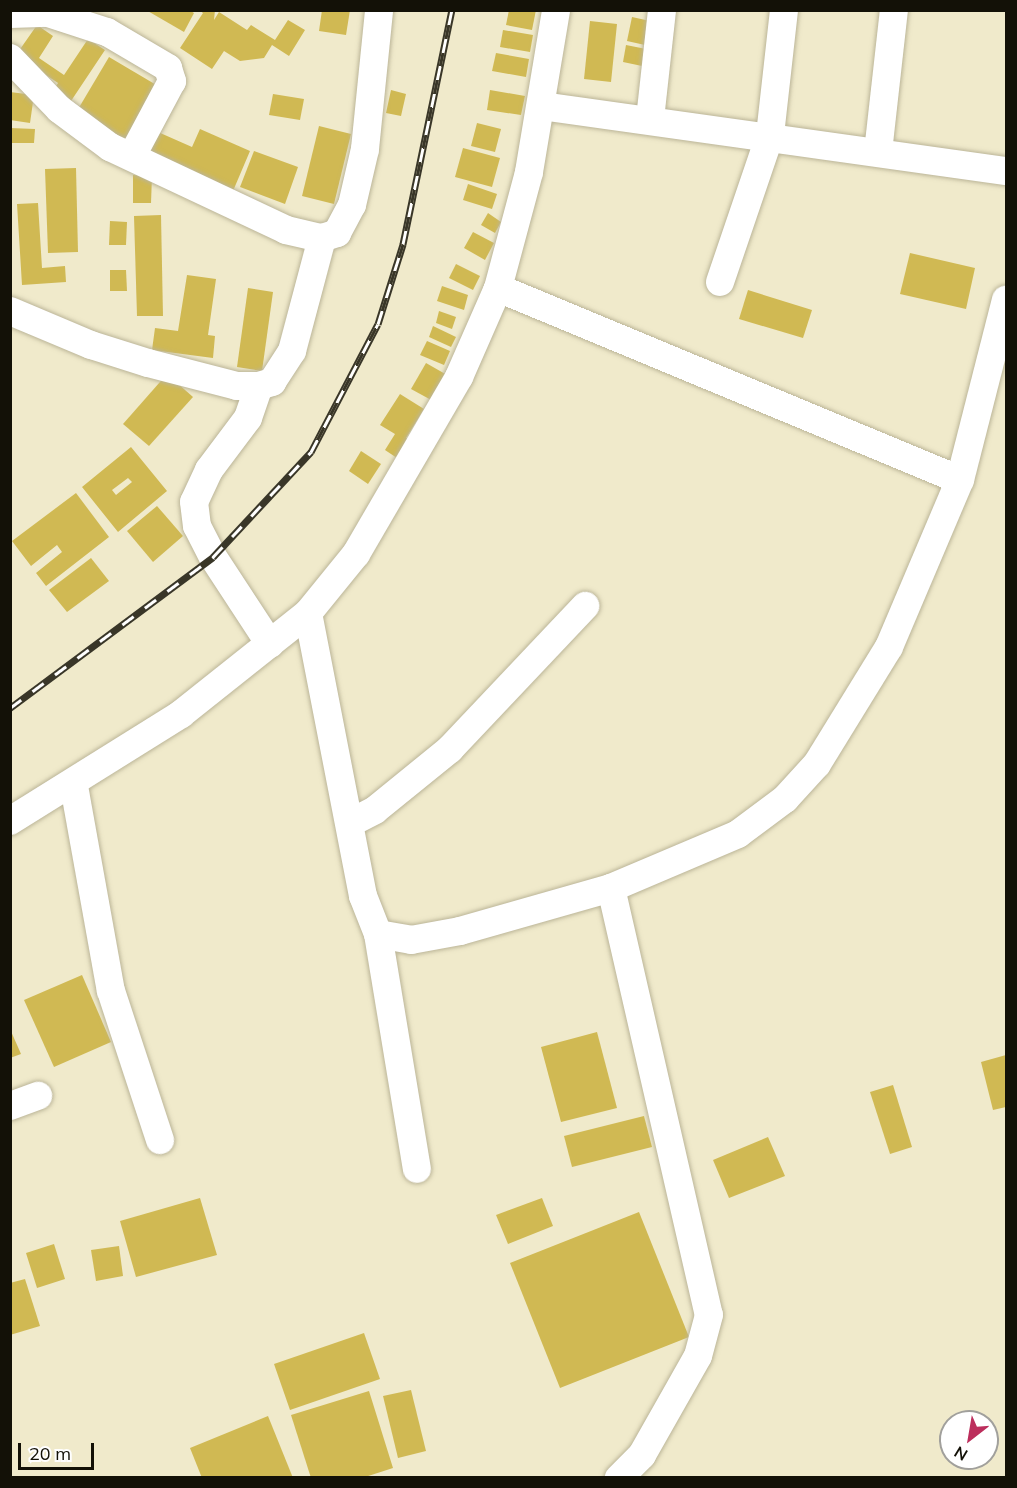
<!DOCTYPE html>
<style>
body{margin:0}
#map{position:relative;width:1017px;height:1488px;overflow:hidden;background:#f0eacb;font-family:Mulish,sans-serif}
div>[style]{position:absolute}
.building>*{inset:0;background:#d0b953}
.roads{filter:drop-shadow(0 0 2px #bbb598) drop-shadow(0 0 2px #bbb598)}
.street>*{height:28px;margin:-14px;padding:0 14px;transform-origin:14px;border-radius:14px;background:#fff}
.rail>*{height:7px;margin-top:-3.5px;transform-origin:0;background:repeating-linear-gradient(90deg,#fff 0 14px,#393628 0 28px);box-sizing:border-box;border-block:2px solid #393628}
span{translate:-50% -50%;white-space:nowrap;text-align:center;line-height:1.15;-webkit-text-stroke:6px #fff;paint-order:stroke}
.frame{position:absolute;inset:0;border:12px solid #131107;pointer-events:none}
.north{position:absolute;left:939px;top:1410px;width:60px;height:60px;box-sizing:border-box;background:#fff;border:2px solid #a1a09c;border-radius:50%;rotate:211deg;font-size:16px;font-weight:700;line-height:24px;text-align:center;color:#131107}
.north::after{content:'';display:block;margin:auto;width:21px;height:27px;background:#bc2e5c;clip-path:polygon(50% 0,100% 100%,50% 72%,0 100%)}
.scale{position:absolute;left:18px;top:1443px;width:76px;height:27px;box-sizing:border-box;border:3px solid #131107;border-top:0;padding-left:8px;font-size:18px;line-height:21px;white-space:nowrap;color:#131107;-webkit-text-stroke:4px #fff;paint-order:stroke}
</style>
<div id="map">
<div class="building">
<i style="clip-path:polygon(146px 10px,189px 10px,194px 13px,184px 32px)"></i>
<i style="clip-path:polygon(199px 10px,215px 10px,214px 20px,219px 12px,247px 30px,251px 25px,275px 40px,288px 20px,305px 30px,289px 56px,272px 45px,264px 58px,240px 61px,224px 51px,212px 69px,180px 48px,203px 13px)"></i>
<i style="clip-path:polygon(322px 10px,350px 10px,346px 35px,319px 31px)"></i>
<i style="clip-path:polygon(509px 10px,536px 10px,532px 30px,506px 25px)"></i>
<i style="clip-path:polygon(632px 17px,650px 21px,645px 45px,627px 41px)"></i>
<i style="clip-path:polygon(590px 21px,617px 24px,611px 82px,584px 79px)"></i>
<i style="clip-path:polygon(37px 25px,53px 36px,39px 58px,64px 75px,88px 39px,105px 50px,69px 104px,52px 93px,58px 83px,16px 55px)"></i>
<i style="clip-path:polygon(503px 30px,533px 35px,530px 52px,500px 47px)"></i>
<i style="clip-path:polygon(626px 45px,646px 49px,642px 66px,623px 62px)"></i>
<i style="clip-path:polygon(496px 53px,529px 59px,526px 77px,492px 71px)"></i>
<i style="clip-path:polygon(109px 57px,158px 86px,123px 145px,74px 116px)"></i>
<i style="clip-path:polygon(391px 90px,406px 94px,401px 116px,386px 113px)"></i>
<i style="clip-path:polygon(490px 90px,525px 96px,521px 115px,487px 110px)"></i>
<i style="clip-path:polygon(10px 92px,34px 95px,30px 123px,10px 120px)"></i>
<i style="clip-path:polygon(273px 94px,304px 99px,300px 120px,269px 115px)"></i>
<i style="clip-path:polygon(477px 123px,501px 129px,495px 152px,471px 146px)"></i>
<i style="clip-path:polygon(319px 126px,351px 134px,334px 204px,302px 196px)"></i>
<i style="clip-path:polygon(10px 128px,35px 129px,34px 143px,10px 143px)"></i>
<i style="clip-path:polygon(200px 129px,250px 151px,233px 191px,148px 156px,158px 132px,192px 147px)"></i>
<i style="clip-path:polygon(463px 148px,500px 158px,492px 187px,455px 177px)"></i>
<i style="clip-path:polygon(254px 151px,298px 167px,285px 204px,240px 187px)"></i>
<i style="clip-path:polygon(76px 168px,78px 252px,48px 253px,45px 169px)"></i>
<i style="clip-path:polygon(133px 175px,152px 176px,151px 203px,133px 203px)"></i>
<i style="clip-path:polygon(468px 184px,497px 194px,492px 209px,463px 200px)"></i>
<i style="clip-path:polygon(38px 203px,42px 268px,65px 266px,66px 282px,22px 285px,17px 204px)"></i>
<i style="clip-path:polygon(488px 213px,501px 222px,495px 233px,481px 225px)"></i>
<i style="clip-path:polygon(161px 215px,163px 316px,137px 316px,134px 216px)"></i>
<i style="clip-path:polygon(110px 221px,127px 222px,126px 245px,109px 245px)"></i>
<i style="clip-path:polygon(473px 232px,494px 243px,485px 260px,464px 248px)"></i>
<i style="clip-path:polygon(910px 253px,975px 268px,966px 309px,900px 294px)"></i>
<i style="clip-path:polygon(456px 264px,480px 276px,473px 290px,449px 278px)"></i>
<i style="clip-path:polygon(110px 270px,126px 270px,127px 291px,110px 291px)"></i>
<i style="clip-path:polygon(187px 275px,216px 279px,208px 335px,215px 336px,213px 358px,152px 350px,155px 328px,178px 331px)"></i>
<i style="clip-path:polygon(442px 286px,468px 295px,464px 310px,437px 301px)"></i>
<i style="clip-path:polygon(248px 288px,273px 292px,262px 371px,237px 367px)"></i>
<i style="clip-path:polygon(748px 290px,812px 310px,803px 338px,739px 319px)"></i>
<i style="clip-path:polygon(439px 311px,456px 317px,452px 329px,436px 323px)"></i>
<i style="clip-path:polygon(433px 326px,456px 337px,451px 347px,429px 337px)"></i>
<i style="clip-path:polygon(427px 341px,450px 351px,444px 365px,420px 355px)"></i>
<i style="clip-path:polygon(426px 363px,447px 375px,433px 401px,411px 389px)"></i>
<i style="clip-path:polygon(167px 374px,193px 397px,149px 446px,123px 424px)"></i>
<i style="clip-path:polygon(400px 394px,424px 409px,406px 438px,412px 442px,400px 460px,385px 450px,395px 434px,380px 425px)"></i>
<i style="clip-path:polygon(evenodd,131px 447px,167px 491px,118px 532px,82px 487px,131px 447px,128px 478px,132px 482px,116px 495px,112px 490px,128px 478px)"></i>
<i style="clip-path:polygon(361px 451px,381px 464px,368px 484px,349px 471px)"></i>
<i style="clip-path:polygon(76px 493px,109px 537px,46px 586px,36px 573px,62px 552px,57px 545px,31px 566px,12px 541px)"></i>
<i style="clip-path:polygon(157px 506px,183px 536px,153px 562px,127px 531px)"></i>
<i style="clip-path:polygon(91px 558px,109px 581px,67px 612px,49px 590px)"></i>
<i style="clip-path:polygon(82px 975px,111px 1042px,54px 1067px,24px 1000px)"></i>
<i style="clip-path:polygon(10px 1029px,21px 1054px,10px 1058px)"></i>
<i style="clip-path:polygon(597px 1032px,617px 1108px,561px 1122px,541px 1047px)"></i>
<i style="clip-path:polygon(1006px 1055px,1006px 1107px,993px 1110px,981px 1062px)"></i>
<i style="clip-path:polygon(893px 1085px,912px 1147px,890px 1154px,870px 1092px)"></i>
<i style="clip-path:polygon(644px 1116px,652px 1147px,572px 1167px,564px 1136px)"></i>
<i style="clip-path:polygon(768px 1137px,785px 1176px,729px 1198px,713px 1160px)"></i>
<i style="clip-path:polygon(200px 1198px,217px 1255px,136px 1277px,120px 1221px)"></i>
<i style="clip-path:polygon(542px 1198px,553px 1226px,508px 1244px,496px 1215px)"></i>
<i style="clip-path:polygon(639px 1212px,689px 1337px,560px 1388px,510px 1263px)"></i>
<i style="clip-path:polygon(54px 1244px,65px 1279px,37px 1288px,26px 1253px)"></i>
<i style="clip-path:polygon(119px 1246px,123px 1276px,96px 1281px,91px 1250px)"></i>
<i style="clip-path:polygon(25px 1279px,40px 1326px,10px 1335px,10px 1283px)"></i>
<i style="clip-path:polygon(364px 1333px,380px 1379px,290px 1410px,274px 1364px)"></i>
<i style="clip-path:polygon(411px 1390px,426px 1451px,398px 1458px,383px 1396px)"></i>
<i style="clip-path:polygon(369px 1391px,393px 1468px,362px 1478px,311px 1478px,291px 1415px)"></i>
<i style="clip-path:polygon(268px 1416px,293px 1478px,202px 1478px,190px 1448px)"></i>
</div>
<div class="roads">
<div class="street">
<i style="left:10px;top:14px;width:38px;rotate:-2deg"></i>
<i style="left:48px;top:13px;width:62px;rotate:17.9deg"></i>
<i style="left:107px;top:32px;width:71px;rotate:30.5deg"></i>
<i style="left:168px;top:68px;width:14px;rotate:73deg"></i>
<i style="left:172px;top:81px;width:85px;rotate:118.1deg"></i>
<i style="left:10px;top:58px;width:71px;rotate:46.1deg"></i>
<i style="left:59px;top:109px;width:64px;rotate:36.7deg"></i>
<i style="left:110px;top:147px;width:195px;rotate:25.2deg"></i>
<i style="left:286px;top:230px;width:37px;rotate:13deg"></i>
<i style="left:322px;top:238px;width:16px;rotate:-18deg"></i>
<i style="left:337px;top:233px;width:32px;rotate:-62deg"></i>
<i style="left:352px;top:205px;width:57px;rotate:-76.9deg"></i>
<i style="left:365px;top:149px;width:140px;rotate:-84.2deg"></i>
<i style="left:542px;top:106px;width:469px;rotate:8deg"></i>
<i style="left:650px;top:119px;width:110px;rotate:-83.7deg"></i>
<i style="left:878px;top:152px;width:143px;rotate:-83.6deg"></i>
<i style="left:720px;top:282px;width:155px;rotate:-71.2deg"></i>
<i style="left:770px;top:135px;width:126px;rotate:-83.6deg"></i>
<i style="left:498px;top:288px;width:500px;rotate:22.57deg"></i>
<i style="left:10px;top:311px;width:88px;rotate:22.8deg"></i>
<i style="left:91px;top:345px;width:60px;rotate:17.5deg"></i>
<i style="left:148px;top:363px;width:92px;rotate:14.5deg"></i>
<i style="left:237px;top:386px;width:22px"></i>
<i style="left:259px;top:386px;width:14px;rotate:-17deg"></i>
<i style="left:272px;top:382px;width:37px;rotate:-57deg"></i>
<i style="left:292px;top:351px;width:117px;rotate:-75.1deg"></i>
<i style="left:259px;top:386px;width:34px;rotate:109deg"></i>
<i style="left:248px;top:418px;width:65px;rotate:126.9deg"></i>
<i style="left:209px;top:470px;width:35px;rotate:115deg"></i>
<i style="left:194px;top:502px;width:24px;rotate:83deg"></i>
<i style="left:197px;top:526px;width:35px;rotate:63deg"></i>
<i style="left:213px;top:557px;width:104px;rotate:56.8deg"></i>
<i style="left:308px;top:613px;width:288px;rotate:79deg"></i>
<i style="left:363px;top:896px;width:41px;rotate:68.5deg"></i>
<i style="left:378px;top:934px;width:34px;rotate:10deg"></i>
<i style="left:411px;top:940px;width:50px;rotate:-10.4deg"></i>
<i style="left:460px;top:931px;width:157px;rotate:-15.9deg"></i>
<i style="left:611px;top:888px;width:138px;rotate:-23deg"></i>
<i style="left:738px;top:834px;width:59px;rotate:-36.7deg"></i>
<i style="left:785px;top:799px;width:47px;rotate:-47.6deg"></i>
<i style="left:817px;top:764px;width:137px;rotate:-58.4deg"></i>
<i style="left:889px;top:647px;width:181px;rotate:-67deg"></i>
<i style="left:960px;top:480px;width:186px;rotate:-75.7deg"></i>
<i style="left:74px;top:786px;width:208px;rotate:79.8deg"></i>
<i style="left:111px;top:991px;width:157px;rotate:71.8deg"></i>
<i style="left:10px;top:821px;width:202px;rotate:-32deg"></i>
<i style="left:181px;top:714px;width:162px;rotate:-38.5deg"></i>
<i style="left:308px;top:613px;width:76px;rotate:-50.9deg"></i>
<i style="left:356px;top:554px;width:205px;rotate:-59.8deg"></i>
<i style="left:459px;top:377px;width:97px;rotate:-66.3deg"></i>
<i style="left:498px;top:288px;width:120px;rotate:-75deg"></i>
<i style="left:529px;top:172px;width:164px;rotate:-80.5deg"></i>
<i style="left:350px;top:823px;width:28px;rotate:-27deg"></i>
<i style="left:375px;top:810px;width:97px;rotate:-39.1deg"></i>
<i style="left:450px;top:749px;width:197px;rotate:-46.6deg"></i>
<i style="left:611px;top:888px;width:438px;rotate:77.1deg"></i>
<i style="left:709px;top:1315px;width:42px;rotate:105deg"></i>
<i style="left:698px;top:1356px;width:114px;rotate:119.5deg"></i>
<i style="left:642px;top:1455px;width:33px;rotate:135deg"></i>
<i style="left:378px;top:934px;width:238px;rotate:80.6deg"></i>
<i style="left:10px;top:1106px;width:30px;rotate:-20deg"></i>
</div>
</div>
<div class="rail">
<i style="left:10px;top:708px;width:253px;rotate:-36.6deg"></i>
<i style="left:213px;top:557px;width:144px;rotate:-47deg"></i>
<i style="left:311px;top:452px;width:144px;rotate:-62.4deg"></i>
<i style="left:378px;top:324px;width:84px;rotate:-72.6deg"></i>
<i style="left:403px;top:244px;width:239px;rotate:-78.2deg"></i>
</div>
<div class="frame"></div>
<div class="north">N</div>
<div class="scale">20 m</div>
</div>
